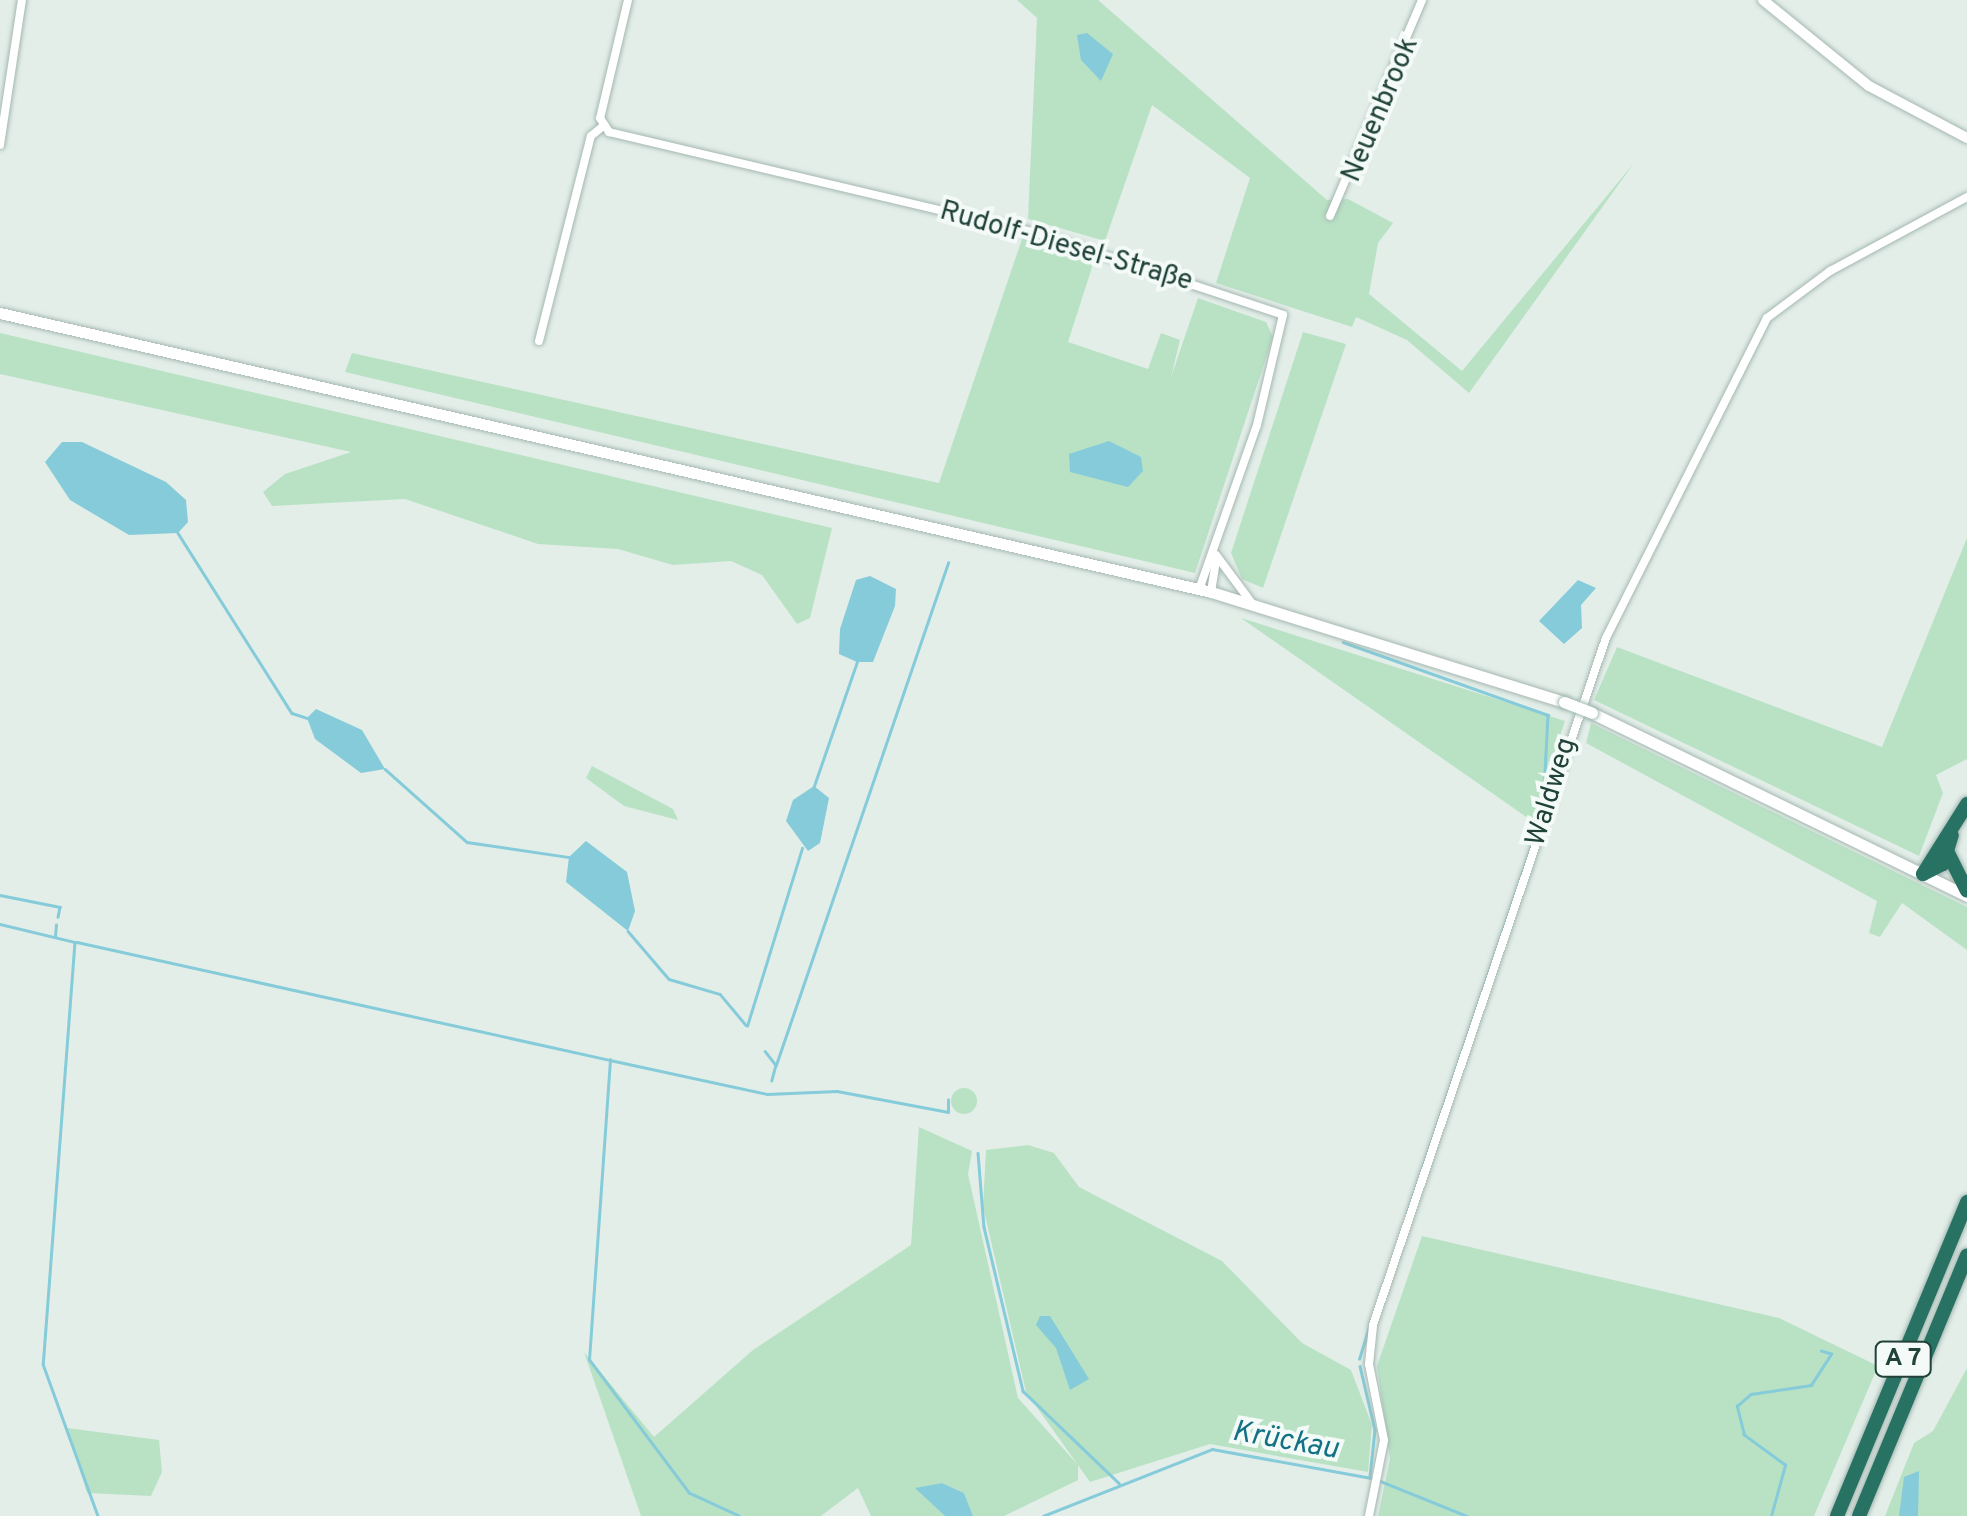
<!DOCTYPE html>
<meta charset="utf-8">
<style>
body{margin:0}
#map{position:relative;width:1967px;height:1516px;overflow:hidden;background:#e3eee9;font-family:Overpass,sans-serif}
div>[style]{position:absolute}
.green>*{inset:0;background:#b9e2c5}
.round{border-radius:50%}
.water>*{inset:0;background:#85cbd9}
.stream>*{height:2.5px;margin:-1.25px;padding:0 1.25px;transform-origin:1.25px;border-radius:1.25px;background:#85cbd9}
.roads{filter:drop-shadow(0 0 2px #a5b7b1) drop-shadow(0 0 2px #a5b7b1)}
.minor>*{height:8px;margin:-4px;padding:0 4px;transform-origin:4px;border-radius:4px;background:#fff}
.tertiary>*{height:10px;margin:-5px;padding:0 5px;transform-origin:5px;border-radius:5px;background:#fff}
.secondary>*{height:11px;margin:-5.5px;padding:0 5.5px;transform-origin:5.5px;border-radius:5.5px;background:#fff}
.motorway>*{height:14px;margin:-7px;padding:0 7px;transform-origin:7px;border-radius:7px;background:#287264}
.bridges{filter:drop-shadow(0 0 2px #a0bbb2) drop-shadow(0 0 2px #a0bbb2)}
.secondary-bridge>*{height:11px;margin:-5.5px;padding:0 5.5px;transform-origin:5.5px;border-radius:5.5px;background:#fff}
span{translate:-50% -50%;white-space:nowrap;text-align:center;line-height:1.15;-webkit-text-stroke:8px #f4faf7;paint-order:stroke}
.shield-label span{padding:2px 8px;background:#f4faf7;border:2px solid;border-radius:8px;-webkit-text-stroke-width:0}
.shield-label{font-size:25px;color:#204239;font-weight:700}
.street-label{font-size:28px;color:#204239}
.water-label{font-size:30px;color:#137185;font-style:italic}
</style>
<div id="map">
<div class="green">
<i style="clip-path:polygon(1017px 0,1098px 0,1327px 200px,1348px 199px,1393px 223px,1378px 243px,1369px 294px,1462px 371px,1634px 163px,1469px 393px,1407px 340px,1356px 317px,1352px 327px,1216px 283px,1250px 178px,1152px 105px,1105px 241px,1028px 219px,1037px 18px)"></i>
<i style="clip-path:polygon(1023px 236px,1095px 258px,1068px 342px,1148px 369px,1161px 333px,1180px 340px,1171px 377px,1198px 298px,1266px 322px,1273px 337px,1195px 573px,345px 372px,352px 353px,939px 483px)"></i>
<i style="clip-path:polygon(1303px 332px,1346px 344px,1263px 588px,1242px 579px,1231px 553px)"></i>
<i style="clip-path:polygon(0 333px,832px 528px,810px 618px,797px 624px,762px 575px,731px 561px,673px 565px,618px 549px,538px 544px,405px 499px,272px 506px,263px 492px,285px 474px,351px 452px,0 374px)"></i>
<i style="clip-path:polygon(1967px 538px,1967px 759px,1936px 775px,1943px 793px,1919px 856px,1594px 700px,1617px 647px,1882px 747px)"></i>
<i style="clip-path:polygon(1241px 618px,1565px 721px,1532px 821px)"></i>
<i style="clip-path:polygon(1591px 723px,1967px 907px,1967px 950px,1902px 903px,1880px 937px,1869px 933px,1877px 901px,1586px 743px)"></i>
<i style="clip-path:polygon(592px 766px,673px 809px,678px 820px,624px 806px,586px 778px)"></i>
<i class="round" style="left:951px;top:1088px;width:26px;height:26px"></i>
<i style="clip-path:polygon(919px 1127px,972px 1151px,968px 1174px,1018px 1398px,1078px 1465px,1078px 1480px,1004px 1516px,973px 1516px,964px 1493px,942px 1483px,917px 1488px,945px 1516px,871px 1516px,858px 1488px,821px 1516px,641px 1516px,584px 1352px,654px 1437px,753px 1350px,911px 1245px)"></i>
<i style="clip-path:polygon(1028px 1145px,1054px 1153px,1079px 1187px,1222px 1261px,1302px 1343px,1351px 1370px,1372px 1425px,1368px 1472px,1210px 1444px,1090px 1482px,1026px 1392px,983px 1207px,986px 1150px)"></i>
<i style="clip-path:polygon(1422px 1236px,1779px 1318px,1878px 1366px,1814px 1516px,1378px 1516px,1390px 1459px,1377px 1366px)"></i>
<i style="clip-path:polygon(1967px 1368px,1967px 1516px,1885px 1516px,1914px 1443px,1933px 1431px)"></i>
<i style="clip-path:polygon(67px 1428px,159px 1440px,162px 1472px,151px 1496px,87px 1493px)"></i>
</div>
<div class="water">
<i style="clip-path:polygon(1087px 33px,1113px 54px,1101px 81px,1081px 60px,1077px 35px)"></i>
<i style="clip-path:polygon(1109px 441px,1141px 457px,1143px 471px,1128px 487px,1070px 472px,1069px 454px)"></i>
<i style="clip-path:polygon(62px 442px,82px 442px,166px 482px,186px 500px,188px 522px,178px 533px,129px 535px,70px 500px,45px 462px)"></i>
<i style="clip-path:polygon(870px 576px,896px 589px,895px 606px,873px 662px,857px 662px,839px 654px,840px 629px,856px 580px)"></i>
<i style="clip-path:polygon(1578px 580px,1596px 588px,1581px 605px,1582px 628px,1564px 644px,1539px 621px)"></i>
<i style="clip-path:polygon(316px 709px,362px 730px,385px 769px,361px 773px,315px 739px,307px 718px)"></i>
<i style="clip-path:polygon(814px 786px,829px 798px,820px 843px,808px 851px,786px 821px,793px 800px)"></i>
<i style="clip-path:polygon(586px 841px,627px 872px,635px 911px,628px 931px,566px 882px,569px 857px)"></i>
<i style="clip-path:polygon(1040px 1316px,1050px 1316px,1089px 1379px,1070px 1390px,1056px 1348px,1036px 1325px)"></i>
<i style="clip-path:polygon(1919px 1471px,1918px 1516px,1899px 1516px,1904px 1477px)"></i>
<i style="clip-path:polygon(942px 1483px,964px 1493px,973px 1516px,945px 1516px,915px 1488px)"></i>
</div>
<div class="stream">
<i style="left:178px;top:533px;width:213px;rotate:57.7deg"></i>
<i style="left:292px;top:713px;width:16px;rotate:18deg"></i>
<i style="left:1343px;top:642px;width:218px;rotate:19.6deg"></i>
<i style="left:1548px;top:715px;width:94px;rotate:93deg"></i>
<i style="left:385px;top:769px;width:110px;rotate:41.7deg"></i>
<i style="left:467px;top:842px;width:103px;rotate:8.4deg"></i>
<i style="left:814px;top:786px;width:131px;rotate:-70.9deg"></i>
<i style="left:0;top:895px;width:61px;rotate:11.3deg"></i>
<i style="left:60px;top:907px;width:10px;rotate:101deg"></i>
<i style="left:0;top:924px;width:77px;rotate:13.5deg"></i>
<i style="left:75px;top:942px;width:423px;rotate:94.3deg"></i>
<i style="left:43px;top:1364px;width:162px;rotate:70.1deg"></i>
<i style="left:628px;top:931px;width:63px;rotate:49.5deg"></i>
<i style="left:669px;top:979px;width:53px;rotate:16.4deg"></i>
<i style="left:720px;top:994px;width:40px;rotate:50deg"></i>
<i style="left:55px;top:936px;width:11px;rotate:-85deg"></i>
<i style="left:77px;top:942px;width:546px;rotate:12.48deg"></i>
<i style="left:747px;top:1026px;width:186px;rotate:-72.8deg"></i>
<i style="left:765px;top:1051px;width:18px;rotate:52deg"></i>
<i style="left:776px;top:1065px;width:16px;rotate:105deg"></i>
<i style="left:776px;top:1065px;width:531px;rotate:-71.09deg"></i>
<i style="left:978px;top:1153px;width:74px;rotate:85.4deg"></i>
<i style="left:984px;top:1227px;width:169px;rotate:76.6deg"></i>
<i style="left:1023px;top:1391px;width:133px;rotate:43.8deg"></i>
<i style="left:1407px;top:1213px;width:409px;rotate:-71.3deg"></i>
<i style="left:1359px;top:1359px;width:41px;rotate:-72.9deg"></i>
<i style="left:1360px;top:1366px;width:66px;rotate:76.8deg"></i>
<i style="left:1375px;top:1430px;width:47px;rotate:96.1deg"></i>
<i style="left:1380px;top:1481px;width:94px;rotate:21.9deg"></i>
<i style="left:739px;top:1516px;width:55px;rotate:-155.3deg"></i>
<i style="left:689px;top:1493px;width:166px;rotate:-126.9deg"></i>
<i style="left:589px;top:1360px;width:301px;rotate:-86deg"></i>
<i style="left:610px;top:1060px;width:161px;rotate:12.2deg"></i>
<i style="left:767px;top:1094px;width:70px;rotate:-2.5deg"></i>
<i style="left:837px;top:1091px;width:113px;rotate:10.7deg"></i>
<i style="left:948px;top:1112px;width:12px;rotate:-90deg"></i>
<i style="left:1043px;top:1516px;width:182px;rotate:-21.6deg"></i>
<i style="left:1212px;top:1449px;width:163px;rotate:10.3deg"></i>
<i style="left:1771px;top:1516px;width:53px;rotate:-74.6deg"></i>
<i style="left:1785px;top:1465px;width:51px;rotate:-143.8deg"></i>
<i style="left:1744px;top:1435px;width:30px;rotate:-104deg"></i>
<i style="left:1737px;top:1406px;width:18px;rotate:-41deg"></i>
<i style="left:1751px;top:1394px;width:61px;rotate:-8.5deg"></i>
<i style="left:1811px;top:1385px;width:37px;rotate:-57deg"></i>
<i style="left:1831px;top:1354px;width:10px;rotate:-163deg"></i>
</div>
<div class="roads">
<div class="minor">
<i style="left:628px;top:0;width:121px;rotate:103.3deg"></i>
<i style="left:600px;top:118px;width:17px;rotate:57deg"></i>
<i style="left:609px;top:132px;width:440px;rotate:13.3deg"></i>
<i style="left:1037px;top:233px;width:259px;rotate:18.4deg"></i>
<i style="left:1283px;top:315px;width:113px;rotate:103.3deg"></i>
<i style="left:1257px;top:425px;width:175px;rotate:109.4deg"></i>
<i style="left:0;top:145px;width:147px;rotate:-81.4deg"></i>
<i style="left:1330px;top:216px;width:235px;rotate:-66.9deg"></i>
<i style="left:539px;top:341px;width:211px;rotate:-75.8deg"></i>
<i style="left:591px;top:136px;width:14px;rotate:-39deg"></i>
<i style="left:1216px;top:555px;width:59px;rotate:53.3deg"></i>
<i style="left:1211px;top:592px;width:32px;rotate:-81deg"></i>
<i style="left:1369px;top:1516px;width:77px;rotate:-78.8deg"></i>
<i style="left:1384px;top:1440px;width:77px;rotate:-101.2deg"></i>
<i style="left:1369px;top:1364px;width:39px;rotate:-84deg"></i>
<i style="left:1373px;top:1325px;width:725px;rotate:-71.27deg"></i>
<i style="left:1606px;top:638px;width:358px;rotate:-63.3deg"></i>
<i style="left:1767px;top:318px;width:79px;rotate:-36.7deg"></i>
<i style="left:1830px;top:271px;width:156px;rotate:-28.4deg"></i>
</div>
<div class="tertiary">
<i style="left:1763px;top:0;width:136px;rotate:39.1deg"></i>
<i style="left:1869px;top:86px;width:111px;rotate:28deg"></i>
</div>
<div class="secondary">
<i style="left:0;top:313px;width:1243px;rotate:12.97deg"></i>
<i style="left:1211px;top:592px;width:370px;rotate:17.3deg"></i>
<i style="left:1592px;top:713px;width:417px;rotate:26deg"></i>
</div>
<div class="motorway">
<i style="left:1948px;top:853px;width:42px;rotate:63.4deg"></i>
<i style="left:1923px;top:874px;width:83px;rotate:-57.8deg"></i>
<i style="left:1923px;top:874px;width:22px;rotate:-27deg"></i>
<i style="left:1943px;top:864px;width:30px;rotate:-73deg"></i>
<i style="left:1837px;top:1516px;width:340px;rotate:-67.5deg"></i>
<i style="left:1859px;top:1516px;width:282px;rotate:-67.5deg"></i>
</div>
</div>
<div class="bridges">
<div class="secondary-bridge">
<i style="left:1564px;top:702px;width:30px;rotate:21deg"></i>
</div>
</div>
<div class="shield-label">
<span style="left:1903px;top:1359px">A 7</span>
</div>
<div class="street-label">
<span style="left:1381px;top:110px;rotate:-67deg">Neuenbrook</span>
<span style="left:1066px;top:247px;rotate:16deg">Rudolf-Diesel-Straße</span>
<span style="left:1552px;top:792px;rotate:-73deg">Waldweg</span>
</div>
<div class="water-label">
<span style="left:1285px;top:1442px;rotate:10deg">Krückau</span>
</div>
</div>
